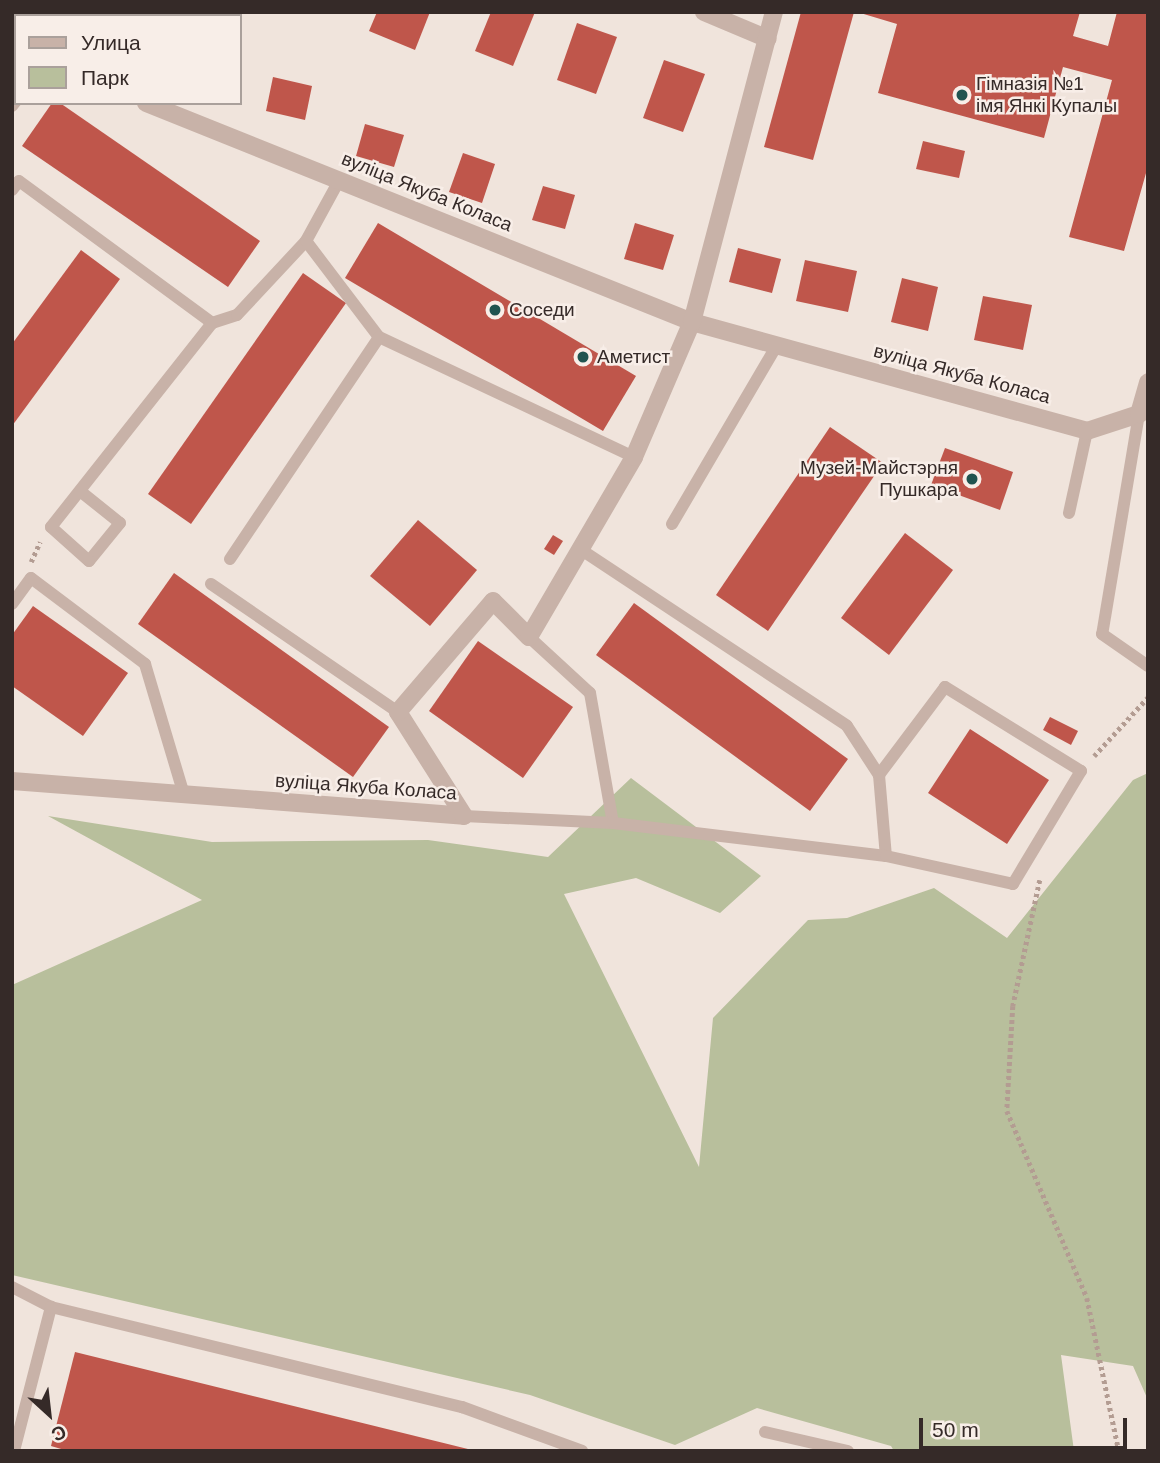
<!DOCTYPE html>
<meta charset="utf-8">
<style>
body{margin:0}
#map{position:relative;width:1160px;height:1463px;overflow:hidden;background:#f0e4dc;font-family:Helvetica,sans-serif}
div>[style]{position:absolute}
.green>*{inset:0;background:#b8bf9c}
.building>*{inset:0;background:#bf564b}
.path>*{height:4.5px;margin-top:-2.25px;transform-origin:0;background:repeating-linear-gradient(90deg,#b39c92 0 3.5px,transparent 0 7px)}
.lane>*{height:12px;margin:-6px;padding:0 6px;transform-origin:6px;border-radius:6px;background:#c8b2a8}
.street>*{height:18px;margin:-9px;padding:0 9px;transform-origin:9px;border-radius:9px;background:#c8b2a8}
.dots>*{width:19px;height:19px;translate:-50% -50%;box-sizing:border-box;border:4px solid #f8eee8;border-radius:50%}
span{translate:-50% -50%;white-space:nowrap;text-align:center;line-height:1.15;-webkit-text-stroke:5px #f8eee8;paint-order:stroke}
.poi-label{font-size:19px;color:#352a28}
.left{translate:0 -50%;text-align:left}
.right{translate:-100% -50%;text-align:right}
.street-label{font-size:19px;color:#352a28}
.frame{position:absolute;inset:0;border:14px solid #352a28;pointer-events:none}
.legend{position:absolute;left:14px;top:14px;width:228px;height:91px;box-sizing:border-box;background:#f8eee8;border:2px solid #aaa09b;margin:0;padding:9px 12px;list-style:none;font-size:21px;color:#352a28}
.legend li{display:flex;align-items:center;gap:14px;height:35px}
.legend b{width:35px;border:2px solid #aaa09b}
.north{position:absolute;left:14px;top:1379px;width:70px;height:70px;-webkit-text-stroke:5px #f8eee8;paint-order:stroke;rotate:153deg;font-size:19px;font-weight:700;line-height:28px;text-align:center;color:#352a28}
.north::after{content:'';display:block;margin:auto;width:24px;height:32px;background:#352a28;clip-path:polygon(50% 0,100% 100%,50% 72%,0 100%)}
.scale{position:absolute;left:919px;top:1418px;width:208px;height:32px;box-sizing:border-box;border:4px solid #352a28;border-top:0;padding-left:9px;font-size:21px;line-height:24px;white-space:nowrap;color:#352a28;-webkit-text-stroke:5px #f8eee8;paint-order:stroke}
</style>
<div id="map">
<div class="green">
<i style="clip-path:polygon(1148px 773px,1148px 1400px,1133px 1366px,1061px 1355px,1074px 1451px,894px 1451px,891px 1446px,757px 1408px,675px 1445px,530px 1395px,12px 1275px,12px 985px,202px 900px,48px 816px,212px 842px,428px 840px,548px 857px,631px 778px,761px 876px,720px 913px,636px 878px,564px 894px,699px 1167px,713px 1018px,808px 920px,847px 918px,934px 888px,1007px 938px,1133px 780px)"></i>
</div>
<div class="building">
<i style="clip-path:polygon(47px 12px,91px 12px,47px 16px)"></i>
<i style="clip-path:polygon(377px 12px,430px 12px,415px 50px,369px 31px)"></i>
<i style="clip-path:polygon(491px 12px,535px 12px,513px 66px,475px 51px)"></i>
<i style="clip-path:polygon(801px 12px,854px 12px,813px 160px,764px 147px)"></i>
<i style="clip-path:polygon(857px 12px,1080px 12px,1073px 36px,1108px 46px,1117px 12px,1148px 12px,1148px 166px,1124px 251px,1069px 237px,1112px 80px,1063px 67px,1044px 138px,878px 93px,897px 24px)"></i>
<i style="clip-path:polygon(577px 23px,617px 37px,596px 94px,557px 80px)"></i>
<i style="clip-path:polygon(664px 60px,705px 74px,683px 132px,643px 118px)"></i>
<i style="clip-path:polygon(273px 77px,312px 86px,305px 120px,266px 111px)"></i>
<i style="clip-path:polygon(52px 103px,60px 103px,260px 241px,228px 287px,22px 146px)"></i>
<i style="clip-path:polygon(365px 124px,404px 135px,394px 167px,356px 156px)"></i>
<i style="clip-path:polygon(923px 141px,965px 151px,959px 178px,916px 169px)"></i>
<i style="clip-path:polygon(463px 153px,495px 164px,482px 203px,449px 192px)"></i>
<i style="clip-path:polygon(543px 186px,575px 195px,565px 229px,532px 220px)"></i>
<i style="clip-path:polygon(378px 223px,636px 376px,603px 431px,345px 278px)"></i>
<i style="clip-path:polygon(635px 223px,674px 235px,663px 270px,624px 259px)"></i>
<i style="clip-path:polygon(738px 248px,781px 259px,772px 293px,729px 282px)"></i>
<i style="clip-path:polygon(81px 250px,120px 279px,12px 426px,12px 344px)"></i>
<i style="clip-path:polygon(805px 260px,857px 271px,848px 312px,796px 301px)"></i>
<i style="clip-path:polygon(303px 273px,346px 303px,191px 524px,148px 494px)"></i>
<i style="clip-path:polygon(902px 278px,938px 287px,928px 331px,891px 322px)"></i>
<i style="clip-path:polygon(983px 296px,1032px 305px,1023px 350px,974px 340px)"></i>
<i style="clip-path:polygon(830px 427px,883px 463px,768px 631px,716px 595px)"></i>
<i style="clip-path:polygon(945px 448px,1013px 472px,1000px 510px,931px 485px)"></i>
<i style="clip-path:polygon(418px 520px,477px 570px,430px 626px,370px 576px)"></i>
<i style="clip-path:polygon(905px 533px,953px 570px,889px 655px,841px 618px)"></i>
<i style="clip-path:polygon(553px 535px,563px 541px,554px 555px,544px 549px)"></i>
<i style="clip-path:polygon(174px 573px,389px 727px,353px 777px,138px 624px)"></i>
<i style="clip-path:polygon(634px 603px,848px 759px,810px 811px,596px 655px)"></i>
<i style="clip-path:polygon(33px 606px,128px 673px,83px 736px,12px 686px,12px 635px)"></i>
<i style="clip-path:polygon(478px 641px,573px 707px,523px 778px,429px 711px)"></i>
<i style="clip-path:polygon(1050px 717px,1078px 731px,1071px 745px,1043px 730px)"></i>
<i style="clip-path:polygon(970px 729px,1049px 780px,1007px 844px,928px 793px)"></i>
<i style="clip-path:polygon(75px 1352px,472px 1450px,472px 1451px,68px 1451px,51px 1446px)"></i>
</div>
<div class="path">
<i style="left:31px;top:562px;width:22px;rotate:-66deg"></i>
<i style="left:1094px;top:756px;width:80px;rotate:-47.5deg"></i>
<i style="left:1040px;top:880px;width:129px;rotate:102.1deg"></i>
<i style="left:1013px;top:1006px;width:105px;rotate:93.3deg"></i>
<i style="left:1007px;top:1111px;width:203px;rotate:66.8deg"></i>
<i style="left:1087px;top:1298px;width:156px;rotate:78.2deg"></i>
</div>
<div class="lane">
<i style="left:12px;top:106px;width:6px;rotate:-51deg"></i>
<i style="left:12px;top:190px;width:11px;rotate:-52deg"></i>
<i style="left:19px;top:181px;width:240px;rotate:36.3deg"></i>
<i style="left:212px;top:323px;width:26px;rotate:-18deg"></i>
<i style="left:237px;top:315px;width:101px;rotate:-47deg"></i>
<i style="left:306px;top:241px;width:71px;rotate:-61.3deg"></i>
<i style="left:306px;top:241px;width:121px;rotate:52.8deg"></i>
<i style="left:379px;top:337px;width:282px;rotate:25.2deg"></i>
<i style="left:1139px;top:414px;width:223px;rotate:99.5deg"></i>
<i style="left:1102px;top:634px;width:56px;rotate:34.8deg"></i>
<i style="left:80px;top:491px;width:51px;rotate:38.7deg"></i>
<i style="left:120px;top:523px;width:49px;rotate:129.2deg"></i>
<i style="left:89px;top:561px;width:51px;rotate:-138.2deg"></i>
<i style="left:51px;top:527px;width:260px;rotate:-51.7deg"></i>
<i style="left:1069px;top:513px;width:84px;rotate:-77.6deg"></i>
<i style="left:672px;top:524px;width:208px;rotate:-59.6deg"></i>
<i style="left:580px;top:549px;width:320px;rotate:33.5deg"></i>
<i style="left:847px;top:726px;width:59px;rotate:56.9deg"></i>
<i style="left:879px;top:775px;width:81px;rotate:85.1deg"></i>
<i style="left:230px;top:559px;width:267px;rotate:-56.1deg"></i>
<i style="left:211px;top:584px;width:227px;rotate:34.4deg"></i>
<i style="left:12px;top:604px;width:32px;rotate:-54deg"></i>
<i style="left:31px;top:578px;width:143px;rotate:37deg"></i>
<i style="left:145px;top:664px;width:137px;rotate:73.4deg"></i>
<i style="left:529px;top:637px;width:83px;rotate:42.6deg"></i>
<i style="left:590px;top:693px;width:132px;rotate:80deg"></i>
<i style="left:464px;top:816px;width:149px;rotate:2.7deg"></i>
<i style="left:613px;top:823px;width:275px;rotate:6.9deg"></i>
<i style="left:886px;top:856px;width:130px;rotate:12.4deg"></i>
<i style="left:1013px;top:884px;width:132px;rotate:-59deg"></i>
<i style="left:1081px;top:771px;width:160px;rotate:-148.3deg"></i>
<i style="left:945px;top:687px;width:110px;rotate:126.9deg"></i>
<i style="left:12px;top:1287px;width:44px;rotate:27.1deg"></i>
<i style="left:765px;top:1432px;width:85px;rotate:12.9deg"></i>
<i style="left:14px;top:1451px;width:149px;rotate:-75.6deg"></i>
<i style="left:51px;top:1307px;width:423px;rotate:13.7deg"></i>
<i style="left:462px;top:1407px;width:128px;rotate:20.1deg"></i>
</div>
<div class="street">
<i style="left:704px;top:12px;width:69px;rotate:22.9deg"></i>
<i style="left:126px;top:16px;width:4px;rotate:-63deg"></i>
<i style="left:12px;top:50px;width:4px;rotate:14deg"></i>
<i style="left:146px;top:103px;width:588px;rotate:21.86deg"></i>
<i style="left:692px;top:322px;width:410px;rotate:15.4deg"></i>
<i style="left:1087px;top:431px;width:55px;rotate:-18.1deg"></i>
<i style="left:1139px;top:414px;width:33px;rotate:-74deg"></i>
<i style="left:12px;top:781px;width:453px;rotate:4.4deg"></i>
<i style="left:464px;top:816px;width:123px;rotate:-122.4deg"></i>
<i style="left:398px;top:712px;width:146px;rotate:-49.4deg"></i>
<i style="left:493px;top:601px;width:51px;rotate:45deg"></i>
<i style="left:529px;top:637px;width:208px;rotate:-59.7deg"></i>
<i style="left:634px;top:457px;width:147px;rotate:-66.8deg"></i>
<i style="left:692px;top:322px;width:321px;rotate:-75.2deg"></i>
</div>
<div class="dots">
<i style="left:962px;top:95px;background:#205450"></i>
<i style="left:495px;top:310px;background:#205450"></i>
<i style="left:583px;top:357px;background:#205450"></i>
<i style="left:972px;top:479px;background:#205450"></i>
</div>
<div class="poi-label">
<span class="left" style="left:976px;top:95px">Гімназія №1<br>імя Янкі Купалы</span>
<span class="left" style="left:509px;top:310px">Соседи</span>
<span class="left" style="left:597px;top:357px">Аметист</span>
<span class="right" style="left:958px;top:479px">Музей-Майстэрня<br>Пушкара</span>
</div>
<div class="street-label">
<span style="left:427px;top:192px;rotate:22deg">вуліца Якуба Коласа</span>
<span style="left:962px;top:374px;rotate:15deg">вуліца Якуба Коласа</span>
<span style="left:366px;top:787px;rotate:4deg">вуліца Якуба Коласа</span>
</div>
<div class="frame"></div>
<ul class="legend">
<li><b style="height:9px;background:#c8b2a8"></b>Улица</li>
<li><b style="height:19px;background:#b8bf9c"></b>Парк</li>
</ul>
<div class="north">С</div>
<div class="scale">50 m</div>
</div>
